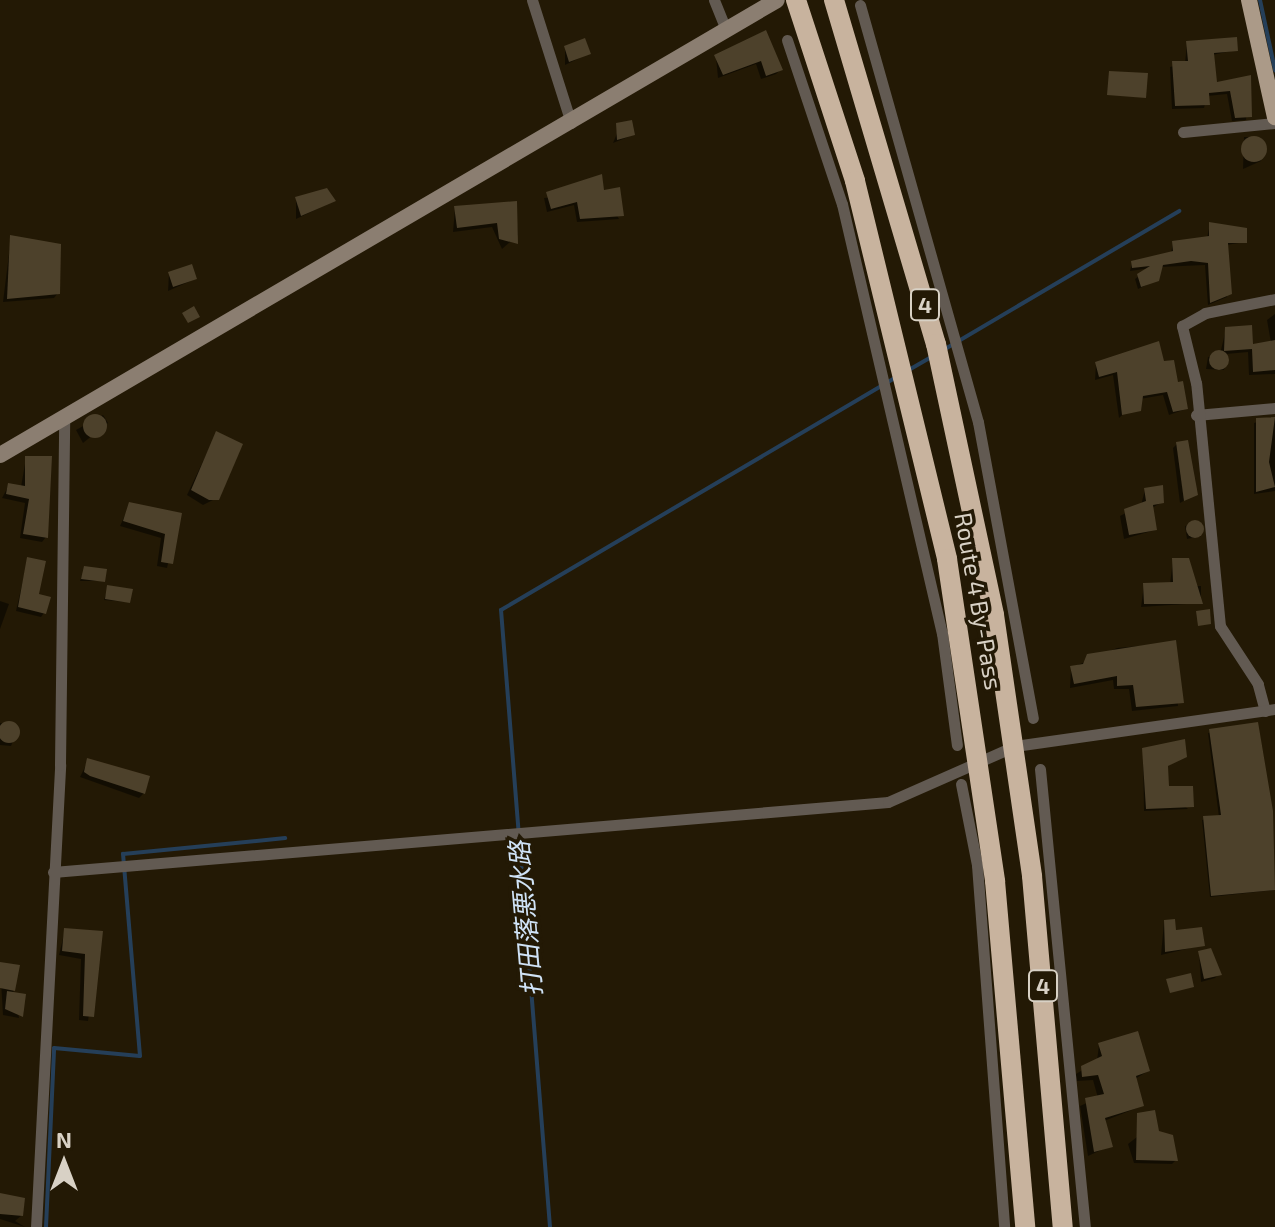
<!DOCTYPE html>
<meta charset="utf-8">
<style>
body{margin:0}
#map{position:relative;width:1275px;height:1227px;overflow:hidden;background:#231905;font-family:"Exo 2","Noto Sans JP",sans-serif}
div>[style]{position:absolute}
.shadow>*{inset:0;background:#0007}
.stream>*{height:4px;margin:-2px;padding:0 2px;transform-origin:2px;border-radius:2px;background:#253f59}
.building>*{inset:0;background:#4d412b}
.round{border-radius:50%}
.street>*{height:11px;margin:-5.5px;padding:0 5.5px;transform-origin:5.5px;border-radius:5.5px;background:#625a52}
.secondary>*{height:16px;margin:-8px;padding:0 8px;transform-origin:8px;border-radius:8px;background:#8b7e71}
.primary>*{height:16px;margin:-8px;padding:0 8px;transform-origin:8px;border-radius:8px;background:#ab9a88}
.highway>*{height:20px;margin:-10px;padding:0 10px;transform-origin:10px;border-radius:10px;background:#c8b39e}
span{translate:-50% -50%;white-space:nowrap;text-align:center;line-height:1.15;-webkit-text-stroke:7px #231905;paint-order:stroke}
.shield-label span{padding:2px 6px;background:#231905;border:2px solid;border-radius:6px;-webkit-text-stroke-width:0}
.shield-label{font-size:22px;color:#d8d1c5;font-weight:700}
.street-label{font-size:24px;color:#d8d1c5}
.water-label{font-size:26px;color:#d0e3f7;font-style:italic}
.north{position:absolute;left:24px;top:1123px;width:80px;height:80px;-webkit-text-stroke:6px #231905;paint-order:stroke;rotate:0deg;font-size:22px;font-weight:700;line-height:32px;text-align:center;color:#d8d1c5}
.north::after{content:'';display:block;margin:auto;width:28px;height:36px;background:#d8d1c5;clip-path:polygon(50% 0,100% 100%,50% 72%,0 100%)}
</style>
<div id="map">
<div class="shadow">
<i style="clip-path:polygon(765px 33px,781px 69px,776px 74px,761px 79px,756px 64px,718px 78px,716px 57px)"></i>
<i style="clip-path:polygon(1187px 43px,1236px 50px,1212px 55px,1215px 84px,1249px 78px,1246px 120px,1232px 121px,1227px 94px,1207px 96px,1204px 108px,1172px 109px,1170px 67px,1185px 63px)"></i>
<i style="clip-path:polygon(565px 47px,588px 54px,565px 65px)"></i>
<i style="clip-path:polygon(619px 129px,633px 135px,613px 143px)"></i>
<i style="clip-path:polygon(1244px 137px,1257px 137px,1261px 161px,1243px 169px)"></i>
<i style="clip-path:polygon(603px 192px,619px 219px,577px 222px,574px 205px,547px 212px,544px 198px)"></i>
<i style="clip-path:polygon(296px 198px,334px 201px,296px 219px)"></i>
<i style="clip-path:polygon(515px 203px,518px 235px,502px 249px,492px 227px,453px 232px,455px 208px)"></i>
<i style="clip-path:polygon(1210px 224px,1245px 242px,1226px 245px,1227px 297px,1208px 305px,1205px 265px,1160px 267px,1157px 280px,1138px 289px,1135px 279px,1151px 268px,1130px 271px,1132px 263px,1171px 253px,1173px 243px,1207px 238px)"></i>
<i style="clip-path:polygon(11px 238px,58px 293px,54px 298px,3px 302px)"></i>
<i style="clip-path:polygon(169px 274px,195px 279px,168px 291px)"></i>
<i style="clip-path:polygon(1275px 314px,1275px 374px,1249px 375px,1248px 352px,1226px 354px,1224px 370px,1206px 369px,1208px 357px,1220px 354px,1226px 329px,1252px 347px,1271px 343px,1267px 320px)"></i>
<i style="clip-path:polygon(1096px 364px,1163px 364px,1186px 409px,1169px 415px,1163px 395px,1140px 399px,1119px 418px,1113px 375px,1095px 380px)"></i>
<i style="clip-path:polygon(103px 415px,108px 423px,83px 443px,76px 430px)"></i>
<i style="clip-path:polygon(1275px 417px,1275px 491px,1254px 494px,1254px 423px)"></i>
<i style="clip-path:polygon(216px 434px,217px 498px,203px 505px,187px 495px)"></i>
<i style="clip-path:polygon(1177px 444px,1196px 494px,1180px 503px,1173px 448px)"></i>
<i style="clip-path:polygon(26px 458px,46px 537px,42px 542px,20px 538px,25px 503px,2px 498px,9px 485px,21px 487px)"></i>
<i style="clip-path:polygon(1145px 490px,1162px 502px,1152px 508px,1155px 530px,1124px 539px,1120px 516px,1141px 505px)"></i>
<i style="clip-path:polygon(130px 504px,179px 515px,167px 568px,157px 566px,161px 538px,120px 526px)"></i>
<i style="clip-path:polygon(1199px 523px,1201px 536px,1187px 539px,1185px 526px)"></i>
<i style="clip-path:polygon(28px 559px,44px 613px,41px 617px,16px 611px)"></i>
<i style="clip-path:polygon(1173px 560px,1191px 586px,1201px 586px,1201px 603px,1141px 607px,1144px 585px,1170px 584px)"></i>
<i style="clip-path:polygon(85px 568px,103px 581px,80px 581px)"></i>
<i style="clip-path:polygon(108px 587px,128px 602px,104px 600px)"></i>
<i style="clip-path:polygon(0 601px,9px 604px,0 629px)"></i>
<i style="clip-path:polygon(1174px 643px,1178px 706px,1132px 711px,1129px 689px,1114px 689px,1113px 680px,1070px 688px,1071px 668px,1117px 648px)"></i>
<i style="clip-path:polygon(0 723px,19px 727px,11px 746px,0 745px)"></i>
<i style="clip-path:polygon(1257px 725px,1275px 890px,1210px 897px,1202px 820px,1219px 817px,1208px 733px)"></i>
<i style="clip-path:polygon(1143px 750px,1185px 756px,1166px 767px,1167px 789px,1188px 809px,1144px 811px)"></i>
<i style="clip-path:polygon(88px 761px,144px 793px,139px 798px,80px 777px)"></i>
<i style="clip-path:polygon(1164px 922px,1175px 933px,1203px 945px,1161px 955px)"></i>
<i style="clip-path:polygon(65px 930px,101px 933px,88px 1021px,79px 1020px,81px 959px,59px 955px)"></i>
<i style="clip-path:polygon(1199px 953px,1219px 974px,1215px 978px,1201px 982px)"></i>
<i style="clip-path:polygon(0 964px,13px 990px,19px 1018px,3px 1015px)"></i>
<i style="clip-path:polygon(1099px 1045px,1148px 1071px,1135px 1079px,1142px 1106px,1104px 1121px,1110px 1146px,1088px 1156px,1080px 1106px,1098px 1098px,1093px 1080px,1077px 1081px,1076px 1074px,1097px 1061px)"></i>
<i style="clip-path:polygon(1138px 1115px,1176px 1160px,1172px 1164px,1134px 1163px,1128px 1144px,1137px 1137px)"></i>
<i style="clip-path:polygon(0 1195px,21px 1216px,15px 1221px,25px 1227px,0 1219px)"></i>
</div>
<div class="stream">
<i style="left:1260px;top:0;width:72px;rotate:77.9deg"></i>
<i style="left:945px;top:349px;width:272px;rotate:-30.5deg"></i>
<i style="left:907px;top:371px;width:28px;rotate:-30deg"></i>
<i style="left:46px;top:1227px;width:179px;rotate:-87.4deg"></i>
<i style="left:54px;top:1048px;width:86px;rotate:5.3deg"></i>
<i style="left:140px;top:1056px;width:203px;rotate:-94.8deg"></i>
<i style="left:123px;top:854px;width:163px;rotate:-5.6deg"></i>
<i style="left:550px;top:1227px;width:619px;rotate:-94.54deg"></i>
<i style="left:501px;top:610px;width:459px;rotate:-30.5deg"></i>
</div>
<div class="building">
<i style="clip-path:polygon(766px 30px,783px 70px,766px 76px,761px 61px,723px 75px,714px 55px)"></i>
<i style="clip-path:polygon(1237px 37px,1238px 51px,1214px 53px,1217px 82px,1251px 75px,1252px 117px,1235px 118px,1230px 91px,1209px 93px,1210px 105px,1175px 106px,1172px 61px,1188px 61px,1186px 41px)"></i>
<i style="clip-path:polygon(585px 38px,591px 54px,569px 62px,564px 46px)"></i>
<i style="clip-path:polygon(1109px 71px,1148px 73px,1146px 98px,1107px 95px)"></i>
<i style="clip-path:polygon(632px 120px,635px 135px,617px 140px,616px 123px)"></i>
<i class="round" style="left:1241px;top:136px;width:26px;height:26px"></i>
<i style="clip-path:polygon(602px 174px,604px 190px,620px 187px,624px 216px,580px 219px,577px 202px,551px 209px,546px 192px)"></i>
<i style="clip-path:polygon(327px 188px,336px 201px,301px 216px,295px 197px)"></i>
<i style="clip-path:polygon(517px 201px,518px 244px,499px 239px,497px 223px,457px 228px,454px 206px)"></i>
<i style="clip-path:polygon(1209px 222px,1247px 228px,1247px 243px,1228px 243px,1232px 294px,1210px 303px,1208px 263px,1191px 261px,1163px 265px,1159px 281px,1141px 287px,1137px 274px,1150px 266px,1132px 268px,1131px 261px,1173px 251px,1172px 241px,1209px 236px)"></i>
<i style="clip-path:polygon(10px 235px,61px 244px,60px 294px,7px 299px)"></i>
<i style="clip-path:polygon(192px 264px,197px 279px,173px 287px,168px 272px)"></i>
<i style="clip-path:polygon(194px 306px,200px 317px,188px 323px,182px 313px)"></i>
<i style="clip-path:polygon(1252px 325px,1253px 344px,1275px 340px,1275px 370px,1253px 372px,1252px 349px,1224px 351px,1225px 327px)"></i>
<i style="clip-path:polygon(1159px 341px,1164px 361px,1174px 360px,1178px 382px,1183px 381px,1188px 409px,1173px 412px,1167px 392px,1143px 396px,1141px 411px,1122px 415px,1117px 372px,1099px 377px,1095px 362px)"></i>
<i class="round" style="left:1209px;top:350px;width:20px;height:20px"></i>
<i class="round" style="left:83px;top:414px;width:24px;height:24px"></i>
<i style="clip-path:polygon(1275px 417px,1269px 462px,1275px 487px,1256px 492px,1256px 418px)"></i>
<i style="clip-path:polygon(216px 431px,243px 444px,219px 500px,209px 500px,191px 490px)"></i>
<i style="clip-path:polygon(1188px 440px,1198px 495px,1184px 501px,1176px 442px)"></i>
<i style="clip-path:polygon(25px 456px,52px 456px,48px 538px,23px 534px,29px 499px,6px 494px,8px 483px,25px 486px)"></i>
<i style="clip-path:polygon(1163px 485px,1164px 503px,1153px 505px,1157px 530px,1129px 535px,1124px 509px,1146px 501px,1144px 488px)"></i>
<i style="clip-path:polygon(129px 502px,182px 513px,173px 564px,161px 562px,165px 534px,123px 521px)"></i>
<i class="round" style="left:1186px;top:520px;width:18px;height:18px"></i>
<i style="clip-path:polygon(27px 557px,46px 561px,39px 594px,51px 597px,46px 614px,18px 607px)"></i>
<i style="clip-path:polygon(1172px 558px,1189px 558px,1203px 604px,1144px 604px,1143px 583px,1173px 582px)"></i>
<i style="clip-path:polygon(84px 566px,107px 569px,105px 582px,81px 579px)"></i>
<i style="clip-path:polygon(107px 585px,133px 589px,130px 603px,105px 599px)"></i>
<i style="clip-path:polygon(1210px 609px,1211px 624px,1198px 626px,1196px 611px)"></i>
<i style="clip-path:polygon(1176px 640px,1184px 703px,1136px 707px,1133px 685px,1117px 686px,1117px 676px,1074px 684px,1070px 666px,1083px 664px,1087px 654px)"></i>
<i class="round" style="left:-2px;top:721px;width:22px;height:22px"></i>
<i style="clip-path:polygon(1258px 722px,1273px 811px,1275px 890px,1211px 896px,1203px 816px,1221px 815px,1209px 729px)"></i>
<i style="clip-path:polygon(1185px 739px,1187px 757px,1168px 766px,1169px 786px,1193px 786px,1194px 807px,1146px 809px,1142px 748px)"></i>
<i style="clip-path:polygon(87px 758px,150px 776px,145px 794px,90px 776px,84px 772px)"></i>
<i style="clip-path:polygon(1175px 919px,1176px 930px,1202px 927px,1205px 946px,1165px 952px,1164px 920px)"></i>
<i style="clip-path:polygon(64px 928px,103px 931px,94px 1017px,83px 1016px,85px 954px,62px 951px)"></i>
<i style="clip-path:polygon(1211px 948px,1222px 975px,1204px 979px,1198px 951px)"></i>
<i style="clip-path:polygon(0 962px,20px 965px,15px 991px,0 988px)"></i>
<i style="clip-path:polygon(1191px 973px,1194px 987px,1170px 993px,1166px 979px)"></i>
<i style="clip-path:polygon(7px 991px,26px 994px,23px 1017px,5px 1009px)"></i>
<i style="clip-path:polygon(1138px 1031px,1150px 1071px,1136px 1076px,1144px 1106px,1105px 1118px,1113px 1147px,1094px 1152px,1085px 1098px,1104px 1094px,1098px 1075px,1082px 1077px,1081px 1066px,1102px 1056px,1098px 1043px)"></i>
<i style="clip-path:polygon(1155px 1110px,1159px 1131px,1173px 1135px,1178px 1161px,1136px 1160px,1137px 1113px)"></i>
<i style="clip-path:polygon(0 1193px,25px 1198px,23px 1216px,0 1214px)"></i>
</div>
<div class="street">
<i style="left:532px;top:0;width:129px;rotate:72.4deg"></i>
<i style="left:714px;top:0;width:32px;rotate:68deg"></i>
<i style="left:860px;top:5px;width:433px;rotate:74.2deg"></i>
<i style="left:978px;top:422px;width:301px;rotate:79.5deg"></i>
<i style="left:787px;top:40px;width:173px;rotate:71.5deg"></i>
<i style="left:842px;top:204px;width:441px;rotate:76.9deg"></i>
<i style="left:942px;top:633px;width:113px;rotate:82.4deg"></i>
<i style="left:1183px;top:132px;width:92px;rotate:-5.6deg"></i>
<i style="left:1196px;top:415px;width:79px;rotate:-5.1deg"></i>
<i style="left:1265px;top:711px;width:28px;rotate:-105deg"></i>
<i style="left:1258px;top:684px;width:69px;rotate:-123.2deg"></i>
<i style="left:1220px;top:626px;width:244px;rotate:-95.6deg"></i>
<i style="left:1196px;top:383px;width:59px;rotate:-103.8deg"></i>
<i style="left:1182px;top:326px;width:26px;rotate:-29deg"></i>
<i style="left:1205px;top:313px;width:71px;rotate:-11.3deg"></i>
<i style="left:1040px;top:769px;width:460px;rotate:84.4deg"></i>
<i style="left:961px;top:784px;width:83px;rotate:78.8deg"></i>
<i style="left:977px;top:865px;width:363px;rotate:85.7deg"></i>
<i style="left:53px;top:872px;width:838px;rotate:-4.79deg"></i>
<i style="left:888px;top:802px;width:139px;rotate:-23.8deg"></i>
<i style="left:1015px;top:746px;width:263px;rotate:-8.1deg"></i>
<i style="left:36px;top:1227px;width:463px;rotate:-87deg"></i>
<i style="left:60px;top:765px;width:347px;rotate:-89.3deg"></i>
</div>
<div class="secondary">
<i style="left:0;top:455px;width:900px;rotate:-30.35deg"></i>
</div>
<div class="primary">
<i style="left:1249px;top:0;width:120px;rotate:77.5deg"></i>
</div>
<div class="highway">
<i style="left:796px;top:0;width:190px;rotate:71.9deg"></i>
<i style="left:855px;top:181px;width:389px;rotate:76.3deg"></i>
<i style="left:947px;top:559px;width:326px;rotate:81.5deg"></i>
<i style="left:995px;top:881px;width:347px;rotate:85deg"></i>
<i style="left:834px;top:0;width:359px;rotate:73.5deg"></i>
<i style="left:936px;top:344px;width:277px;rotate:77.9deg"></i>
<i style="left:994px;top:615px;width:264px;rotate:81.7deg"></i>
<i style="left:1032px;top:876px;width:352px;rotate:85deg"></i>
</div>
<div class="shield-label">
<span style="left:925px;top:305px">4</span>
<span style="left:1043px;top:986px">4</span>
</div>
<div class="street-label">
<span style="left:979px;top:601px;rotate:80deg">Route 4 By-Pass</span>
</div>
<div class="water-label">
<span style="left:525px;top:919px;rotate:-95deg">打田落悪水路</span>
</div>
<div class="north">N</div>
</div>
